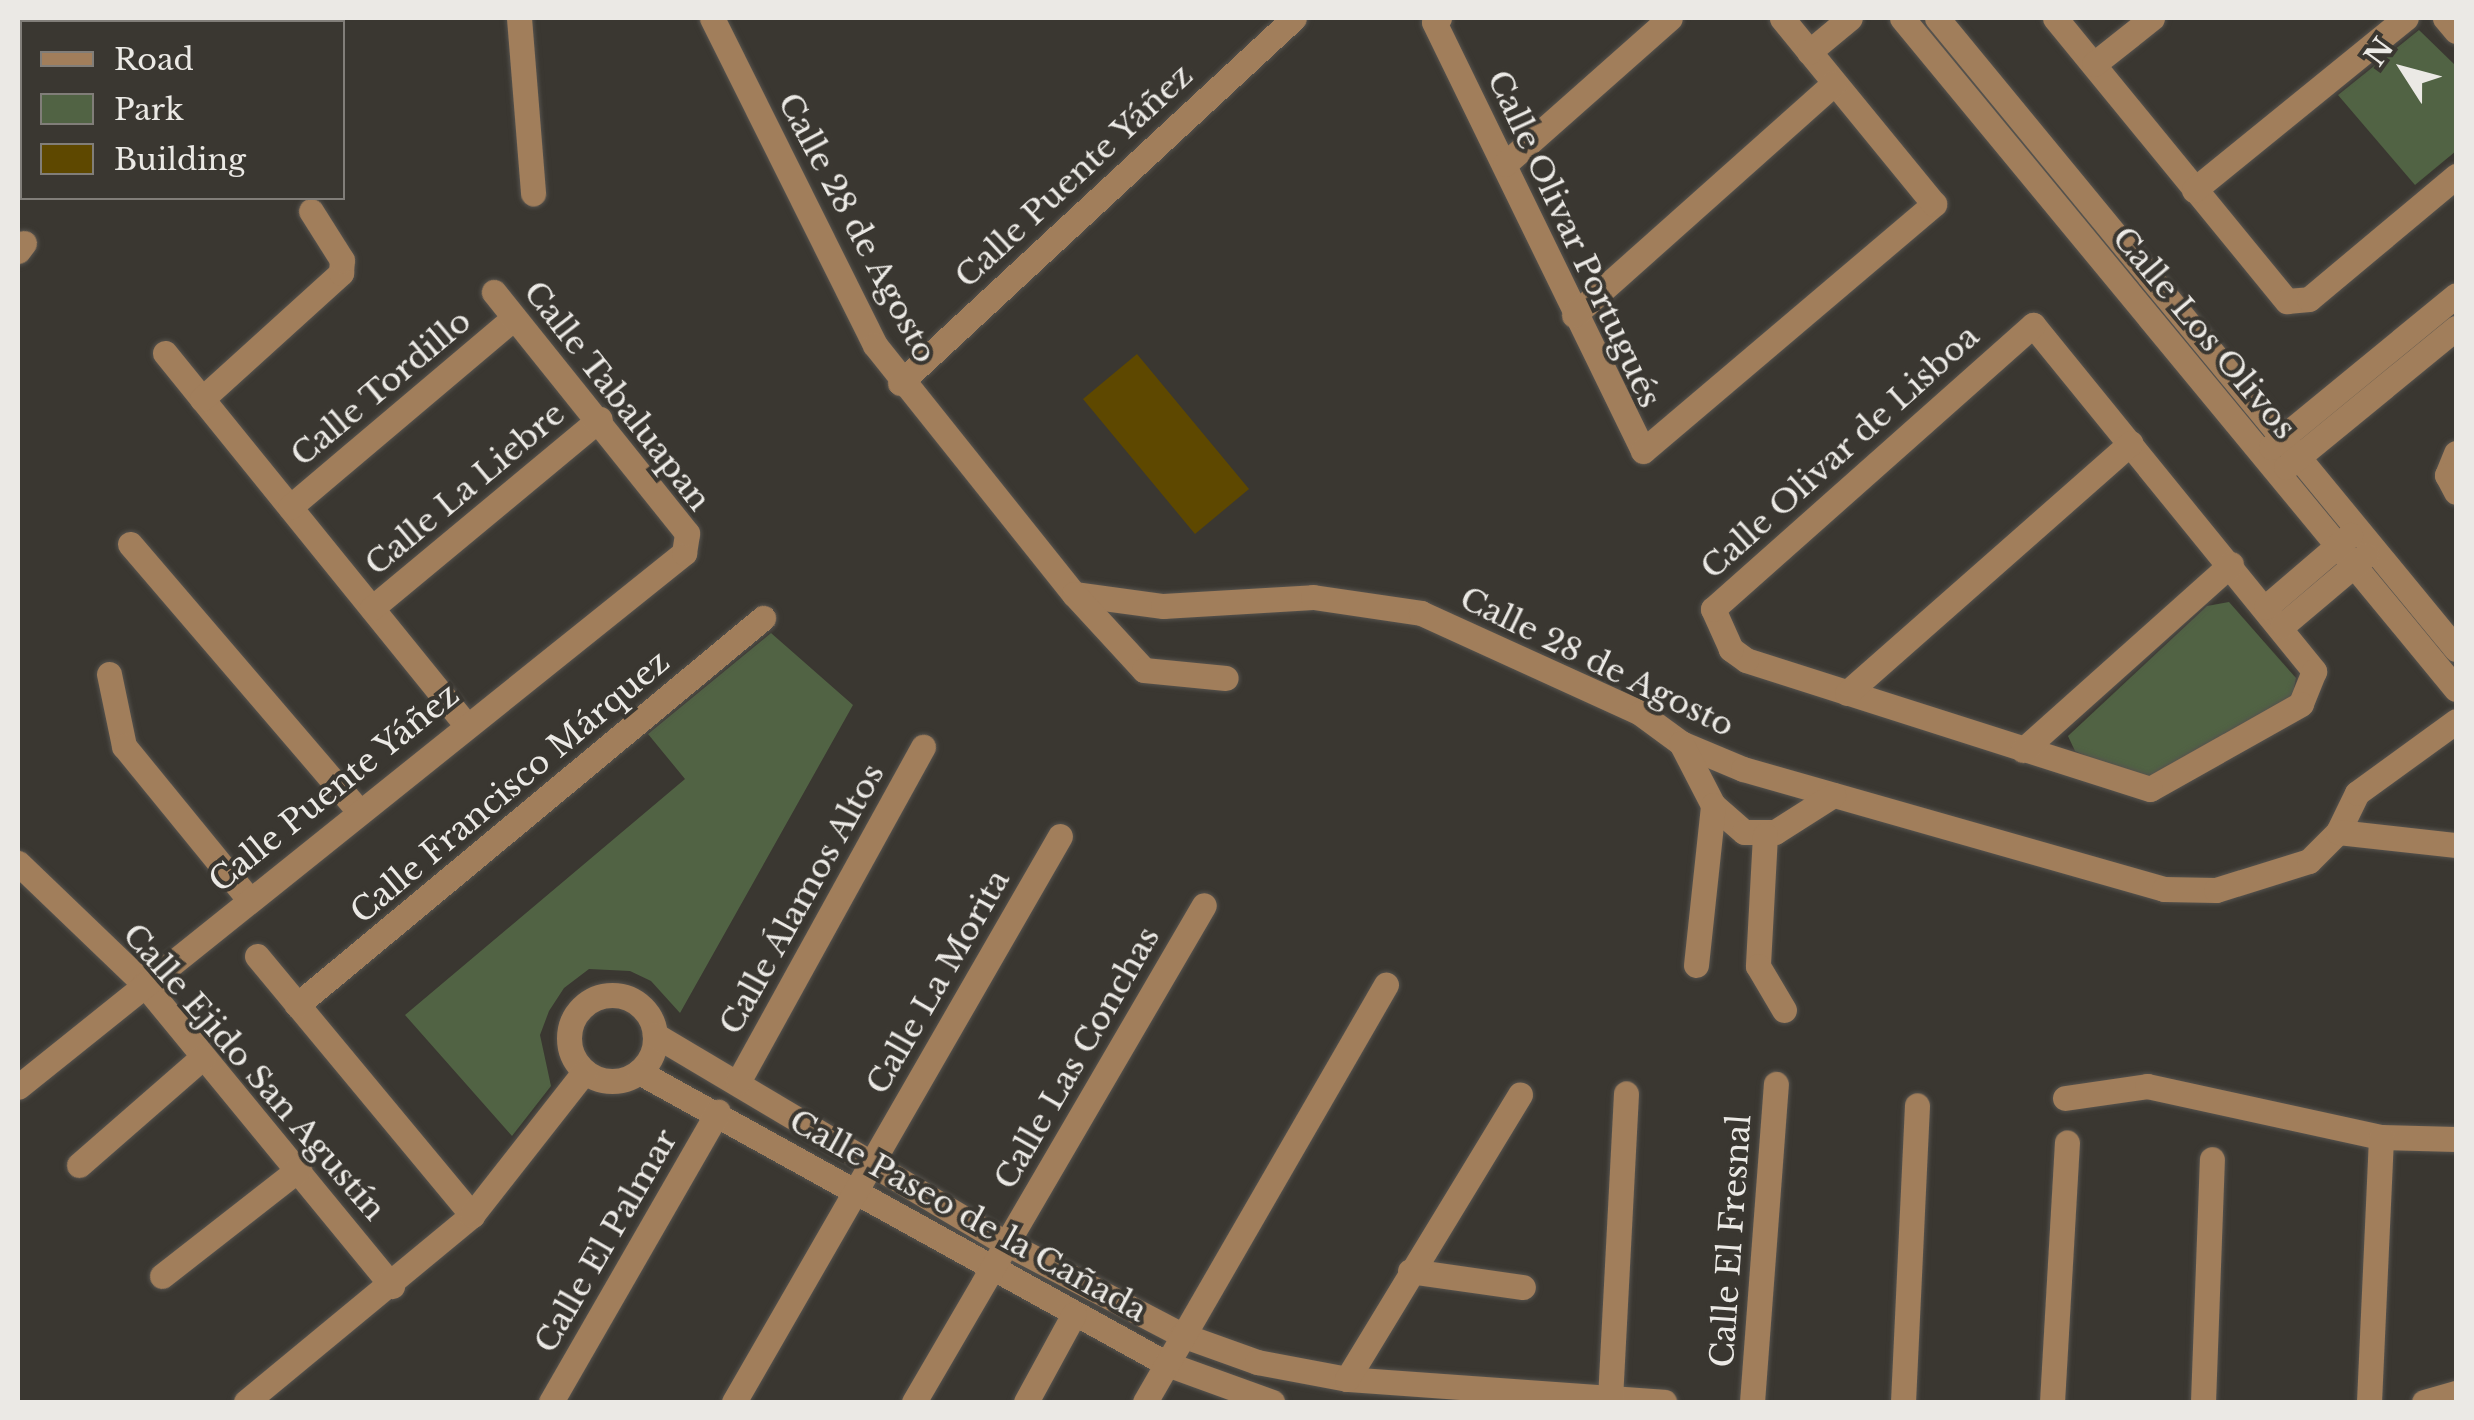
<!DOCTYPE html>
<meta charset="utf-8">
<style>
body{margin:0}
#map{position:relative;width:2474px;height:1420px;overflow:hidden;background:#3a3731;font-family:"Libre Baskerville",serif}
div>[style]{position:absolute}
.green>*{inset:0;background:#516344}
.building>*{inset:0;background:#5e4800}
.roads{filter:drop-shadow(0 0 2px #56534e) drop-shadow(0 0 2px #56534e)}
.minor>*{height:25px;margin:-12.5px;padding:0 12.5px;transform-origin:12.5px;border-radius:12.5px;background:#a17e5b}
.minor>.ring{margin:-12.5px;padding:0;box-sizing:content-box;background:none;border:25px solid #a17e5b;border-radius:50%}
span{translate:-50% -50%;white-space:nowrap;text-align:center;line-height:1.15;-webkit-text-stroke:8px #3a3731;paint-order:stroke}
.street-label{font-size:32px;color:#ebe9e5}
.frame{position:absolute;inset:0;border:20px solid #ebe9e5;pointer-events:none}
.legend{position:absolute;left:20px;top:20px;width:325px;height:180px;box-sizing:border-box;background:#3a3731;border:2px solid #817e79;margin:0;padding:12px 18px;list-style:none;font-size:30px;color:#ebe9e5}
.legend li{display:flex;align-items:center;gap:20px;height:50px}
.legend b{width:50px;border:2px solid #817e79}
.north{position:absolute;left:2354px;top:20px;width:100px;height:100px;-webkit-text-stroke:8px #3a3731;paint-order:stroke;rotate:306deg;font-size:28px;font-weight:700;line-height:40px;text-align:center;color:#ebe9e5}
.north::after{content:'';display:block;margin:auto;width:35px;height:45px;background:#ebe9e5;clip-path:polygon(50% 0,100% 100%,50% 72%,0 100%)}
</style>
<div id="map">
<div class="green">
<i style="clip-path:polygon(2419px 30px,2456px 66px,2456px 151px,2415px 185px,2338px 95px)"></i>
<i style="clip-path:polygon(2229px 602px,2296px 678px,2292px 698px,2154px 778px,2136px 778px,2075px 751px,2068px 736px,2207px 606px)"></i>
<i style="clip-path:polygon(771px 633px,853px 705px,680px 1013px,651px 981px,630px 971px,589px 969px,564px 988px,549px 1011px,540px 1035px,551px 1086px,512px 1136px,405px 1015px,685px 779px,648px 734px)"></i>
</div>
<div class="building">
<i style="clip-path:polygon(1137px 354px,1249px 489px,1195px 534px,1083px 399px)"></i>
</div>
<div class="roads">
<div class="minor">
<i style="left:224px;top:18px;width:5px;rotate:53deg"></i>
<i style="left:519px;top:18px;width:176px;rotate:85.4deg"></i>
<i style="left:712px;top:18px;width:365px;rotate:63.5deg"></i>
<i style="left:875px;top:345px;width:319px;rotate:51.4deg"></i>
<i style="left:1074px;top:594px;width:90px;rotate:7.7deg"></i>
<i style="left:1163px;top:606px;width:150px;rotate:-3.4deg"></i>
<i style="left:1313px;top:597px;width:109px;rotate:8.4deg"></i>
<i style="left:1421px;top:613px;width:241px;rotate:24.5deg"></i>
<i style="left:1640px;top:713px;width:51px;rotate:36.2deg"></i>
<i style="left:1681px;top:743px;width:67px;rotate:22.8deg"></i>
<i style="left:1743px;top:769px;width:438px;rotate:15.9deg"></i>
<i style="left:2164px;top:889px;width:52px;rotate:1.1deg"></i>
<i style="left:2216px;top:890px;width:97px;rotate:-17.3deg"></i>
<i style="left:2309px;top:861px;width:41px;rotate:-45deg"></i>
<i style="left:2338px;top:832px;width:43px;rotate:-64deg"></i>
<i style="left:2357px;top:793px;width:122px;rotate:-36deg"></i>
<i style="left:1439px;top:18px;width:6px;rotate:141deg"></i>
<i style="left:1434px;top:22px;width:477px;rotate:64deg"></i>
<i style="left:1643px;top:451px;width:382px;rotate:-40.3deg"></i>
<i style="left:1934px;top:204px;width:240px;rotate:-129.3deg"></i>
<i style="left:1902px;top:18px;width:870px;rotate:50.46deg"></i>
<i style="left:1937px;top:18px;width:817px;rotate:50.56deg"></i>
<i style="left:2055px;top:18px;width:366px;rotate:50.7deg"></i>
<i style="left:2287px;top:301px;width:22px;rotate:-5deg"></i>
<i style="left:2309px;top:299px;width:192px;rotate:-39.9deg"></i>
<i style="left:2445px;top:18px;width:17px;rotate:50deg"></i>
<i style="left:1809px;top:52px;width:53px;rotate:-39.7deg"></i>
<i style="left:2094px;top:64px;width:74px;rotate:-38.4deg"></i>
<i style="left:1505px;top:164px;width:220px;rotate:-41.5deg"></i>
<i style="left:2194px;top:190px;width:273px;rotate:-39.1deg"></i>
<i style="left:18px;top:251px;width:10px;rotate:-53deg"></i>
<i style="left:1574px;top:315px;width:348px;rotate:-41.7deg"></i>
<i style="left:2033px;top:325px;width:446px;rotate:50.9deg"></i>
<i style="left:2314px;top:671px;width:35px;rotate:112deg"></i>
<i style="left:2301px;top:704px;width:173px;rotate:150.6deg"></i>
<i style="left:2150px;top:789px;width:424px;rotate:-162.3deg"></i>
<i style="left:1746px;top:660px;width:19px;rotate:-144deg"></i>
<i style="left:1731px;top:649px;width:44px;rotate:-114.2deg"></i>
<i style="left:1713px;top:609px;width:428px;rotate:-41.6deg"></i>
<i style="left:165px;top:353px;width:476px;rotate:51deg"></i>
<i style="left:900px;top:383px;width:537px;rotate:-42.81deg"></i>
<i style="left:202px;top:399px;width:188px;rotate:-42.2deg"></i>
<i style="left:341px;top:273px;width:13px;rotate:-86deg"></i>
<i style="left:342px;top:260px;width:58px;rotate:-122.3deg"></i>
<i style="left:2271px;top:447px;width:239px;rotate:-39.4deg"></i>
<i style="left:2456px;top:453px;width:24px;rotate:112deg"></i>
<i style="left:2447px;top:475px;width:19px;rotate:62deg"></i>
<i style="left:2286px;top:467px;width:220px;rotate:-39.3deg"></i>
<i style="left:290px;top:507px;width:293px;rotate:-40.2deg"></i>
<i style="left:130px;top:544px;width:350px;rotate:49.4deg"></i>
<i style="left:1074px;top:594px;width:103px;rotate:47.4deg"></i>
<i style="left:1144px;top:670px;width:82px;rotate:5.6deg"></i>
<i style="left:2266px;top:607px;width:111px;rotate:-40.6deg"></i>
<i style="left:372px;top:608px;width:296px;rotate:-39.7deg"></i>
<i style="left:2282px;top:626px;width:110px;rotate:-40.2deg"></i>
<i style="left:109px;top:674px;width:74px;rotate:78.2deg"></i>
<i style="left:124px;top:746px;width:198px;rotate:50.8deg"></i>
<i style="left:1847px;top:693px;width:378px;rotate:-41.4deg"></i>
<i style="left:1681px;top:743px;width:70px;rotate:62.7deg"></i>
<i style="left:1713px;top:805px;width:41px;rotate:41.1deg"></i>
<i style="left:1744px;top:832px;width:31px"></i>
<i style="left:1775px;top:832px;width:69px;rotate:-32.5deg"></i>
<i style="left:2023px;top:750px;width:279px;rotate:-41.8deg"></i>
<i style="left:2338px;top:832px;width:119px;rotate:6.3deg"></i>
<i style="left:1765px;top:835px;width:131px;rotate:93.1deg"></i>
<i style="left:1758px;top:966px;width:51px;rotate:59.4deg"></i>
<i style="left:18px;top:863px;width:175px;rotate:43.8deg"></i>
<i style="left:144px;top:984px;width:391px;rotate:50.6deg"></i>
<i style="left:257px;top:956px;width:337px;rotate:50.3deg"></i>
<i style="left:1696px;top:965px;width:161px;rotate:-83.9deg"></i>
<i class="ring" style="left:569px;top:995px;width:61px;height:61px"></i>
<i style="left:297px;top:1005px;width:606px;rotate:-39.71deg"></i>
<i style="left:655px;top:1035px;width:408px;rotate:30.7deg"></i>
<i style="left:1006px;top:1243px;width:199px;rotate:27.6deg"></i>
<i style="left:1182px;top:1335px;width:80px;rotate:19.8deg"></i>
<i style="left:1257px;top:1362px;width:92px;rotate:10.7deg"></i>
<i style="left:1347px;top:1379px;width:318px;rotate:4.1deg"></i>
<i style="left:639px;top:1072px;width:603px;rotate:28.94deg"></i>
<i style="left:1167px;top:1364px;width:112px;rotate:19.9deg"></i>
<i style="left:738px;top:1082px;width:383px;rotate:-61.1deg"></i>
<i style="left:18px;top:1087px;width:854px;rotate:-38.72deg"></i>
<i style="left:684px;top:553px;width:20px;rotate:-81deg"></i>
<i style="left:687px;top:533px;width:309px;rotate:-128.7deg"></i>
<i style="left:2065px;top:1098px;width:83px;rotate:-8.3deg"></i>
<i style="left:2147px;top:1086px;width:239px;rotate:12.3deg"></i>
<i style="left:2381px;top:1137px;width:75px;rotate:1.5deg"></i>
<i style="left:79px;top:1165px;width:164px;rotate:-41.1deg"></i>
<i style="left:1410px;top:1271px;width:114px;rotate:8.1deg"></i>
<i style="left:162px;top:1276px;width:174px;rotate:-38deg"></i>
<i style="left:1347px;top:1379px;width:333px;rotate:-58.7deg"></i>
<i style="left:1610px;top:1399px;width:306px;rotate:-87deg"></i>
<i style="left:246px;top:1402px;width:293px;rotate:-39.6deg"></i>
<i style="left:472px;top:1215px;width:182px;rotate:-51.9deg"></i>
<i style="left:551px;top:1402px;width:335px;rotate:-60.1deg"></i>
<i style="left:734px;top:1402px;width:653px;rotate:-60.06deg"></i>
<i style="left:914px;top:1402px;width:575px;rotate:-59.74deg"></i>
<i style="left:1026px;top:1402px;width:100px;rotate:-61.4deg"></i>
<i style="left:1145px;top:1402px;width:482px;rotate:-60deg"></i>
<i style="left:1752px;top:1402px;width:319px;rotate:-85.7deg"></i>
<i style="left:1903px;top:1402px;width:297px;rotate:-87.3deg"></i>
<i style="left:2052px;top:1402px;width:260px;rotate:-86.7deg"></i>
<i style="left:2203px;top:1402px;width:243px;rotate:-87.9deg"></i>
<i style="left:2369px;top:1402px;width:265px;rotate:-87.4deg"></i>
<i style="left:2424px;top:1402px;width:33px;rotate:-16deg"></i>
</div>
</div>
<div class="street-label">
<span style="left:1074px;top:176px;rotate:-43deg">Calle Puente Yáñez</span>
<span style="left:857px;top:228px;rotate:62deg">Calle 28 de Agosto</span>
<span style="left:1574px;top:239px;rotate:65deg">Calle Olivar Portugués</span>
<span style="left:2204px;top:333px;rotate:50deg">Calle Los Olivos</span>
<span style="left:381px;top:388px;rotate:-40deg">Calle Tordillo</span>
<span style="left:617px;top:396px;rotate:52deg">Calle Tabaluapan</span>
<span style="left:1840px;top:452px;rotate:-42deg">Calle Olivar de Lisboa</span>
<span style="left:465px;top:489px;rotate:-40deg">Calle La Liebre</span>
<span style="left:1597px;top:662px;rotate:26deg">Calle 28 de Agosto</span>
<span style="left:510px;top:787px;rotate:-40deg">Calle Francisco Márquez</span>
<span style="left:334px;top:788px;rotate:-39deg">Calle Puente Yáñez</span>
<span style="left:802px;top:899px;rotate:-61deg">Calle Álamos Altos</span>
<span style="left:938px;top:982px;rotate:-60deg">Calle La Morita</span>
<span style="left:1077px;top:1058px;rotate:-60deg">Calle Las Conchas</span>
<span style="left:254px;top:1072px;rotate:49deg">Calle Ejido San Agustín</span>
<span style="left:968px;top:1216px;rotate:29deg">Calle Paseo de la Cañada</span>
<span style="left:606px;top:1241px;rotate:-60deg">Calle El Palmar</span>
<span style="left:1731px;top:1241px;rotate:-86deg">Calle El Fresnal</span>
</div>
<div class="frame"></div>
<ul class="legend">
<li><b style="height:12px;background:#a17e5b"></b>Road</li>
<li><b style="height:28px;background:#516344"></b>Park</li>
<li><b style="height:28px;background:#5e4800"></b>Building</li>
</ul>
<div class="north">N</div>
</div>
